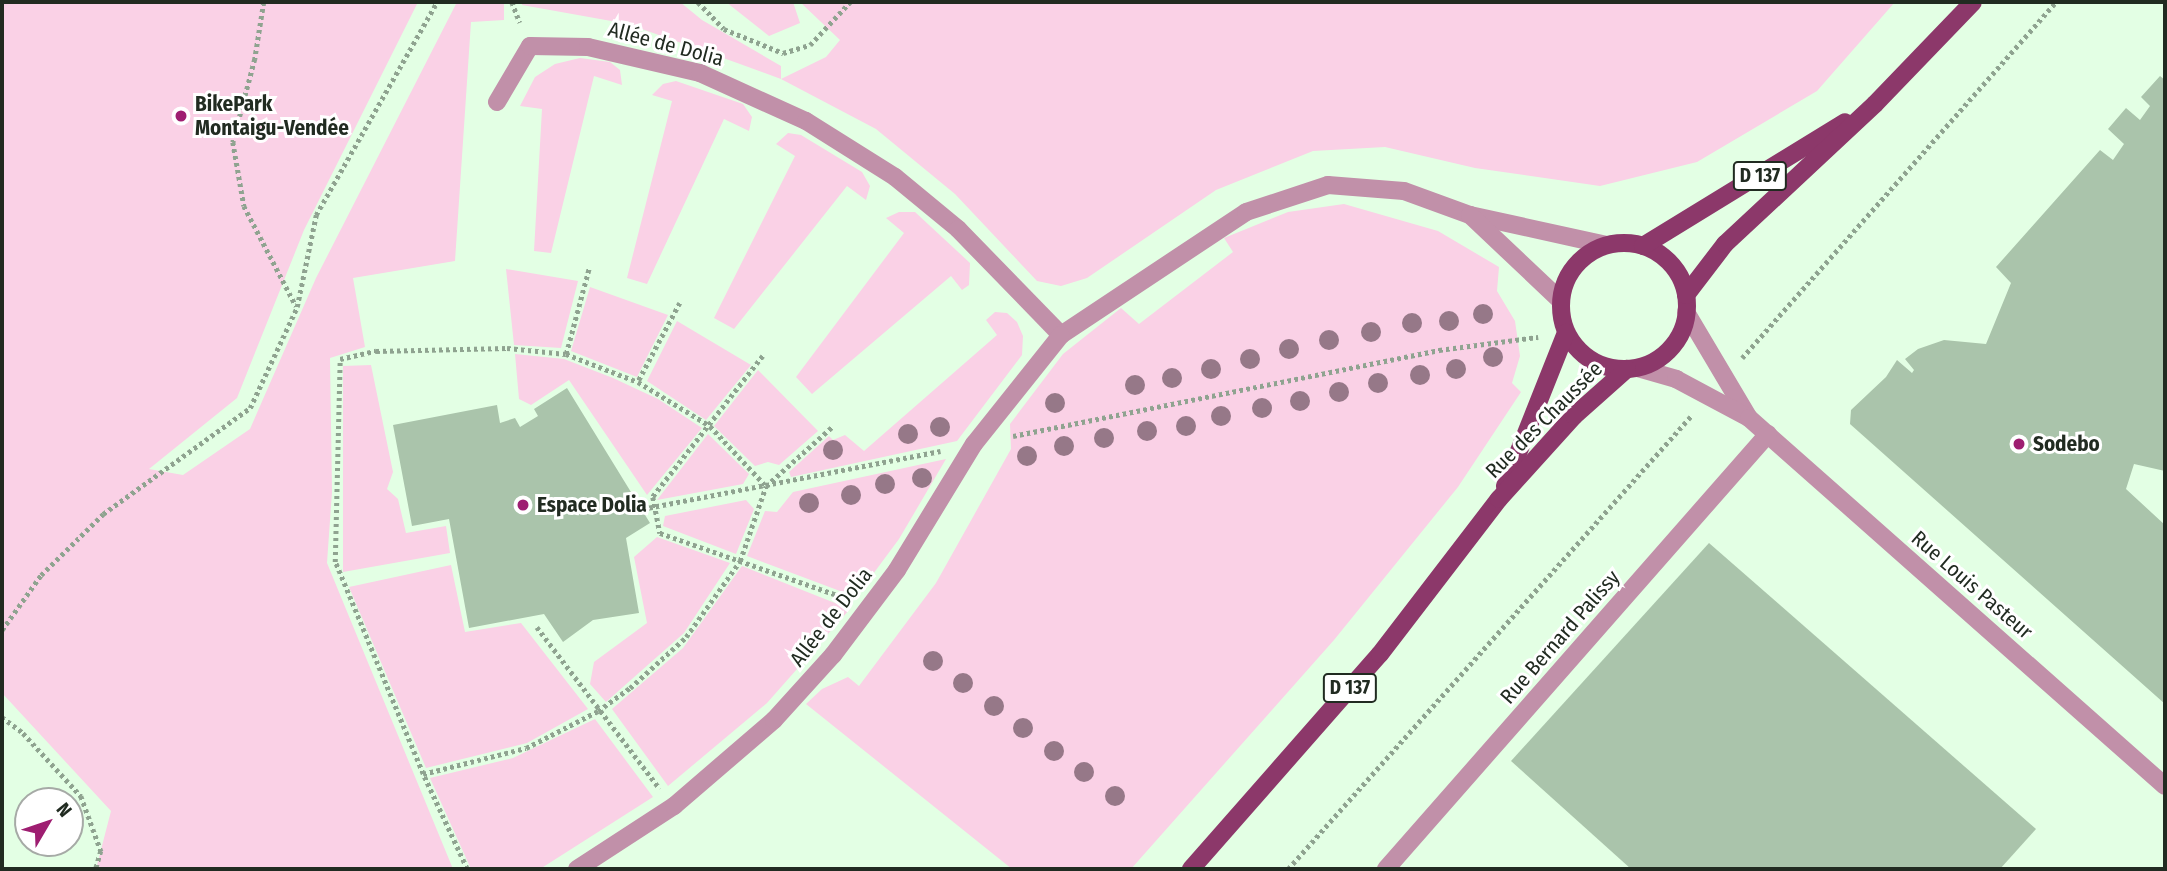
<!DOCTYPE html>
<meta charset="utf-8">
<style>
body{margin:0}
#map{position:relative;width:2167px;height:871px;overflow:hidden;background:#e3ffe4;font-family:"Fira Sans Condensed",sans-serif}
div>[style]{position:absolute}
.green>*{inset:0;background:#fad1e6}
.building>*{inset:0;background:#aac4ab}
.path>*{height:4.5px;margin-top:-2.25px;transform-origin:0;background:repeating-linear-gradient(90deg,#8fa390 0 3.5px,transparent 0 7px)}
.minor>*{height:18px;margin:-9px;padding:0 9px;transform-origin:9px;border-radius:9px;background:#c190a9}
.major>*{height:18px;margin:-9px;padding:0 9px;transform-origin:9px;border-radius:9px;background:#8c386a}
.major>.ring{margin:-9px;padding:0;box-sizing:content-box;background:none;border:18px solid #8c386a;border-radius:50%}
.trees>*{width:20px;height:20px;margin:-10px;border-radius:50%;background:#967888}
.dots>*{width:19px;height:19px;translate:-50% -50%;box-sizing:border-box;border:4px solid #fff;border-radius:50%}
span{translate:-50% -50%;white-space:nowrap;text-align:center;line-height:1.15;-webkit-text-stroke:6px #fff;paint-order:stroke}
.shield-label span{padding:2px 5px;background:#fff;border:2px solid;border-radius:5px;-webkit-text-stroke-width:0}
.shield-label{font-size:19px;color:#212b21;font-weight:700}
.street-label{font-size:21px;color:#212b21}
.poi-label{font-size:21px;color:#212b21;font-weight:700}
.left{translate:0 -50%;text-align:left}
.frame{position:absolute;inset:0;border:4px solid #212b21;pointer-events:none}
.north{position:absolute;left:14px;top:787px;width:70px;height:70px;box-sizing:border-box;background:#fff;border:2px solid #a6aaa6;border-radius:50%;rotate:51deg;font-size:19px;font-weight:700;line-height:28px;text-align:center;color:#212b21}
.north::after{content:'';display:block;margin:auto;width:24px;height:32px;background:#9e1e71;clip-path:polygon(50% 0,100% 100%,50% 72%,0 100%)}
</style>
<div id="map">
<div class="green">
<i style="clip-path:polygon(2px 2px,418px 2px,304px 230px,237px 398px,149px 469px,183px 475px,250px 429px,316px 278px,457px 2px,504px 2px,504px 20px,471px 22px,455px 261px,353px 278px,365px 347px,330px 358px,332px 492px,327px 563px,453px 869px,96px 869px,111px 811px,2px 693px)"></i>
<i style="clip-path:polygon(522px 2px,680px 2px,702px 20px,781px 66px,781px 79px,826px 57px,840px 40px,800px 2px,1895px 2px,1817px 91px,1697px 162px,1600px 186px,1475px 168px,1385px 147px,1313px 151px,1216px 190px,1087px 278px,1061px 286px,1037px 281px,955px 194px,876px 129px,781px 79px,740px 64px,628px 24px,522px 5px)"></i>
<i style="clip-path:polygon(726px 2px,793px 2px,800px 23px,769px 36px)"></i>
<i style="clip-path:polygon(580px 58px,610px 62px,620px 70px,622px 85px,594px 76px,551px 253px,534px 251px,542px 109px,520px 106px,535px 77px,555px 64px)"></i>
<i style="clip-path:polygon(676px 81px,743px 104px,752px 117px,749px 131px,724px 119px,647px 284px,627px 278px,672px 101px,652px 95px,663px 84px)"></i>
<i style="clip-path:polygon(788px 133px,801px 135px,862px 172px,870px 186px,866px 200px,847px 186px,734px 329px,714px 318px,795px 156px,776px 144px)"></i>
<i style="clip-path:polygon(1344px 204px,1438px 231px,1499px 267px,1497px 291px,1515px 321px,1520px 356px,1512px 383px,1521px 392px,1458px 487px,1334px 640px,1131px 869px,1012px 869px,806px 704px,822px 689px,848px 677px,859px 686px,936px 583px,1011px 449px,1010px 424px,1063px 354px,1121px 308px,1139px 324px,1233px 252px,1224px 238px,1288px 212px)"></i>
<i style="clip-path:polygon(899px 212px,915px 212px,970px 263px,969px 285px,962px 290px,951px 276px,812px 394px,796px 377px,904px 233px,886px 218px)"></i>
<i style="clip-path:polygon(506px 269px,578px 281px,561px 348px,514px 345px)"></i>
<i style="clip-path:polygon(590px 287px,668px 315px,637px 377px,571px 351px)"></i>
<i style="clip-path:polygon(995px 312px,1007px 313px,1017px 322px,1023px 336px,1022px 355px,957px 441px,791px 477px,789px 472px,829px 436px,833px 440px,845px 435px,864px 451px,997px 335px,986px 320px)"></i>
<i style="clip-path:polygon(677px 321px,751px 365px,706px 420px,647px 381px)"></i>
<i style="clip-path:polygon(515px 354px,564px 359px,613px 378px,658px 399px,702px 428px,647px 495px,569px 380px,531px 405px,519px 399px)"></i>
<i style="clip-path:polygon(371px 365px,393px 472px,387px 489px,398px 499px,406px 533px,446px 526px,450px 553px,343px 572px,343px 366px)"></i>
<i style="clip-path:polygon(758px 370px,818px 431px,779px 465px,768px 462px,755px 466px,714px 426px)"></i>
<i style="clip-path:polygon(708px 434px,749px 474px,743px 484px,657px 500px)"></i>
<i style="clip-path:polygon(946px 459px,899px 539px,856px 597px,747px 556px,765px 511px,777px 512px,793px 492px)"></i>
<i style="clip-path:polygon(746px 500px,754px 509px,736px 554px,663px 526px,665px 516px)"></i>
<i style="clip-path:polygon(657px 537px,730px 563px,684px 633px,606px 702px,590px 684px,594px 662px,647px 623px,634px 557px)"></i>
<i style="clip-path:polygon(451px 565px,465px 632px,521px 623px,588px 709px,527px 743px,426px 768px,349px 587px)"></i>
<i style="clip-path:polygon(742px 566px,850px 609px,767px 703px,668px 786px,612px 709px,683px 648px)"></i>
<i style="clip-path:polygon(595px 719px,653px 797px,540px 869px,471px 869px,430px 778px,513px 758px)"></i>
</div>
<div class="building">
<i style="clip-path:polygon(2160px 76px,2165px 80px,2165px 471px,2134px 464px,2126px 489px,2165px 525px,2165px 704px,1850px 424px,1851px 410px,1886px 377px,1897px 360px,1912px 373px,1914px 370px,1905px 359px,1918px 349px,1944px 340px,1986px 344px,2011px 283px,1996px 267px,2100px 150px,2113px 160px,2124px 144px,2108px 129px,2126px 108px,2140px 120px,2150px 106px,2141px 97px)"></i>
<i style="clip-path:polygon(567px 388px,650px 523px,626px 538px,639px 613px,593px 620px,563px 642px,544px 614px,469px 628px,449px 519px,412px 526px,393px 425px,497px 405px,500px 423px,515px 418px,520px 427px,538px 416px,534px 409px)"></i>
<i style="clip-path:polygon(1709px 543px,2036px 829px,2000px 869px,1631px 869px,1511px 761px)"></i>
</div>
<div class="path">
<i style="left:264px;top:2px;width:58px;rotate:99deg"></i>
<i style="left:255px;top:59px;width:86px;rotate:104.8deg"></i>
<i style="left:233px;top:142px;width:65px;rotate:80.2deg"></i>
<i style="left:244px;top:206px;width:113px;rotate:62.5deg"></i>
<i style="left:512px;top:2px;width:22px;rotate:69deg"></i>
<i style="left:698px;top:2px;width:37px;rotate:46deg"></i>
<i style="left:724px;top:29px;width:64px;rotate:22.1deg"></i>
<i style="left:783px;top:53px;width:28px;rotate:-17deg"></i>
<i style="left:810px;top:45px;width:59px;rotate:-47.1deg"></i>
<i style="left:680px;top:303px;width:89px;rotate:118deg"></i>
<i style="left:638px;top:382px;width:84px;rotate:31.4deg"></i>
<i style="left:710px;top:426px;width:82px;rotate:47deg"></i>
<i style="left:566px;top:354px;width:89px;rotate:-75deg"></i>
<i style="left:763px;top:356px;width:179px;rotate:128deg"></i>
<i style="left:653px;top:497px;width:37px;rotate:79deg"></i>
<i style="left:660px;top:533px;width:197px;rotate:19.3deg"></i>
<i style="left:1742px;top:358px;width:475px;rotate:-48.6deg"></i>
<i style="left:1013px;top:436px;width:435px;rotate:-11.4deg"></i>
<i style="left:1439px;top:350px;width:100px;rotate:-7.5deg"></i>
<i style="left:642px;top:509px;width:304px;rotate:-11deg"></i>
<i style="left:537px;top:627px;width:203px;rotate:52.8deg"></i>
<i style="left:2px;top:630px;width:67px;rotate:-54.7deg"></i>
<i style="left:41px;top:575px;width:87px;rotate:-44.5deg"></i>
<i style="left:103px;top:514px;width:181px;rotate:-35.8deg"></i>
<i style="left:250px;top:408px;width:111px;rotate:-65deg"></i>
<i style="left:297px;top:307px;width:94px;rotate:-78.3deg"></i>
<i style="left:316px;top:215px;width:245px;rotate:-60.4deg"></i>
<i style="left:2px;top:717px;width:26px;rotate:37deg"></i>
<i style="left:23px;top:733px;width:86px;rotate:47.4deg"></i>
<i style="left:81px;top:796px;width:59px;rotate:70deg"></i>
<i style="left:101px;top:851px;width:19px;rotate:106deg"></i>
<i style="left:423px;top:774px;width:230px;rotate:-112.5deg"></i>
<i style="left:335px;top:562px;width:203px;rotate:-88.6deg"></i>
<i style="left:340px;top:359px;width:37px;rotate:-13deg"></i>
<i style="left:376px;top:351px;width:131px;rotate:-1.3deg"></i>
<i style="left:507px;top:348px;width:59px;rotate:5.8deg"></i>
<i style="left:566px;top:354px;width:77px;rotate:21.3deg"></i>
<i style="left:467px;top:869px;width:105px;rotate:-114.9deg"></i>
<i style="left:423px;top:774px;width:106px;rotate:-14.2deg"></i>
<i style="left:526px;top:748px;width:81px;rotate:-27.2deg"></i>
<i style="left:598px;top:711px;width:39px;rotate:-36deg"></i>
<i style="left:630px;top:688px;width:76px;rotate:-42.3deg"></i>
<i style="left:686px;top:637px;width:93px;rotate:-54.6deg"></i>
<i style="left:740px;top:561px;width:79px;rotate:-70.9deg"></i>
<i style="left:766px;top:486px;width:90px;rotate:-41.8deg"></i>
<i style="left:1288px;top:869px;width:608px;rotate:-48.34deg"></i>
</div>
<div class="minor">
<i style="left:497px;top:102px;width:65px;rotate:-59.5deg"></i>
<i style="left:530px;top:46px;width:58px;rotate:1deg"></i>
<i style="left:588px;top:47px;width:115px;rotate:13.1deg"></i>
<i style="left:700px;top:73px;width:116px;rotate:24.4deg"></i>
<i style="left:806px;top:121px;width:105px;rotate:32.2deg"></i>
<i style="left:895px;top:177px;width:82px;rotate:39.5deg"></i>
<i style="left:958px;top:229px;width:148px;rotate:45.8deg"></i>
<i style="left:1061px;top:335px;width:222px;rotate:-33.6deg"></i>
<i style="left:1246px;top:212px;width:86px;rotate:-18.2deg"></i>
<i style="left:1328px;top:185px;width:76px;rotate:4.5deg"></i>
<i style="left:1404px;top:191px;width:70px;rotate:20deg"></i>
<i style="left:1470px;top:215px;width:139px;rotate:12.4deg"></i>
<i style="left:1470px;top:215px;width:125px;rotate:43.4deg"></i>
<i style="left:1686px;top:312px;width:123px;rotate:59.3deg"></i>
<i style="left:1638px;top:368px;width:40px;rotate:16deg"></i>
<i style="left:1676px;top:379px;width:83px;rotate:28.1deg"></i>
<i style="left:1749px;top:418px;width:555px;rotate:41.5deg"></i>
<i style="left:577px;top:869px;width:116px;rotate:-33deg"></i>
<i style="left:674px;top:806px;width:132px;rotate:-40.7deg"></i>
<i style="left:774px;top:720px;width:88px;rotate:-47.8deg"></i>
<i style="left:833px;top:655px;width:106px;rotate:-53deg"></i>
<i style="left:897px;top:570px;width:148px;rotate:-58.6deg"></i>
<i style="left:974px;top:444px;width:139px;rotate:-51.4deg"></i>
<i style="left:1386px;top:869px;width:579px;rotate:-48.71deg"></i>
</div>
<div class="major">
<i class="ring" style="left:1561px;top:243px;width:108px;height:108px"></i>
<i style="left:1643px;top:246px;width:237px;rotate:-31.5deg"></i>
<i style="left:1686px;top:295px;width:64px;rotate:-52.6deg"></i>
<i style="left:1725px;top:244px;width:205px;rotate:-43deg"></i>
<i style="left:1875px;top:104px;width:141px;rotate:-46.1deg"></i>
<i style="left:1505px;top:486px;width:165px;rotate:-68.3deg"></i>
<i style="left:1191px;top:869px;width:286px;rotate:-48.7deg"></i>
<i style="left:1380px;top:654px;width:195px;rotate:-52.5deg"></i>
<i style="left:1499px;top:499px;width:112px;rotate:-47.9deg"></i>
<i style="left:1574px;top:416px;width:71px;rotate:-41.6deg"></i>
</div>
<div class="trees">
<i style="left:1483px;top:314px"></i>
<i style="left:1449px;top:321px"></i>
<i style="left:1412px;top:323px"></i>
<i style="left:1371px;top:332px"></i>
<i style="left:1329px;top:340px"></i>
<i style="left:1289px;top:349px"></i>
<i style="left:1493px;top:357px"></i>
<i style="left:1250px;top:359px"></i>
<i style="left:1211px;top:369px"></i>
<i style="left:1456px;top:369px"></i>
<i style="left:1420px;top:375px"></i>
<i style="left:1172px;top:378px"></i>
<i style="left:1378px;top:383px"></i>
<i style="left:1135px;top:385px"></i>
<i style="left:1339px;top:392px"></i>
<i style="left:1300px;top:401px"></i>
<i style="left:1055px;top:403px"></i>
<i style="left:1262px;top:408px"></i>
<i style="left:1221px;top:416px"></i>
<i style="left:1186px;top:426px"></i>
<i style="left:940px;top:427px"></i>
<i style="left:1147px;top:431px"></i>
<i style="left:908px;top:434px"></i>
<i style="left:1104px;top:438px"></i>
<i style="left:1064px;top:446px"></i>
<i style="left:833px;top:450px"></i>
<i style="left:1027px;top:456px"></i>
<i style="left:922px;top:478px"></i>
<i style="left:885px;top:484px"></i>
<i style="left:851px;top:495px"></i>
<i style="left:809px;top:503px"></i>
<i style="left:933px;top:661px"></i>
<i style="left:963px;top:683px"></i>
<i style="left:994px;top:706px"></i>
<i style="left:1023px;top:728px"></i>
<i style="left:1054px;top:751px"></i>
<i style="left:1084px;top:772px"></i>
<i style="left:1115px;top:796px"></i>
</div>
<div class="dots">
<i style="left:181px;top:116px;background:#9e1e71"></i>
<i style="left:2019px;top:444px;background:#9e1e71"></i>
<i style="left:523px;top:505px;background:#9e1e71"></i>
</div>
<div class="shield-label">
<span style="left:1760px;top:176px">D 137</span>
<span style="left:1350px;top:688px">D 137</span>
</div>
<div class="street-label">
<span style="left:666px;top:44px;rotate:15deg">Allée de Dolia</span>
<span style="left:1544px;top:420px;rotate:-45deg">Rue des Chaussée</span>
<span style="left:1972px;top:585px;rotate:41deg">Rue Louis Pasteur</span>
<span style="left:831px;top:617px;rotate:-52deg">Allée de Dolia</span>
<span style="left:1560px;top:637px;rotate:-49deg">Rue Bernard Palissy</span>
</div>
<div class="poi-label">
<span class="left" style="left:195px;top:116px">BikePark<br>Montaigu-Vendée</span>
<span class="left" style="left:2033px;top:444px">Sodebo</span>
<span class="left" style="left:537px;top:505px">Espace Dolia</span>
</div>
<div class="frame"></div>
<div class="north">N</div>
</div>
